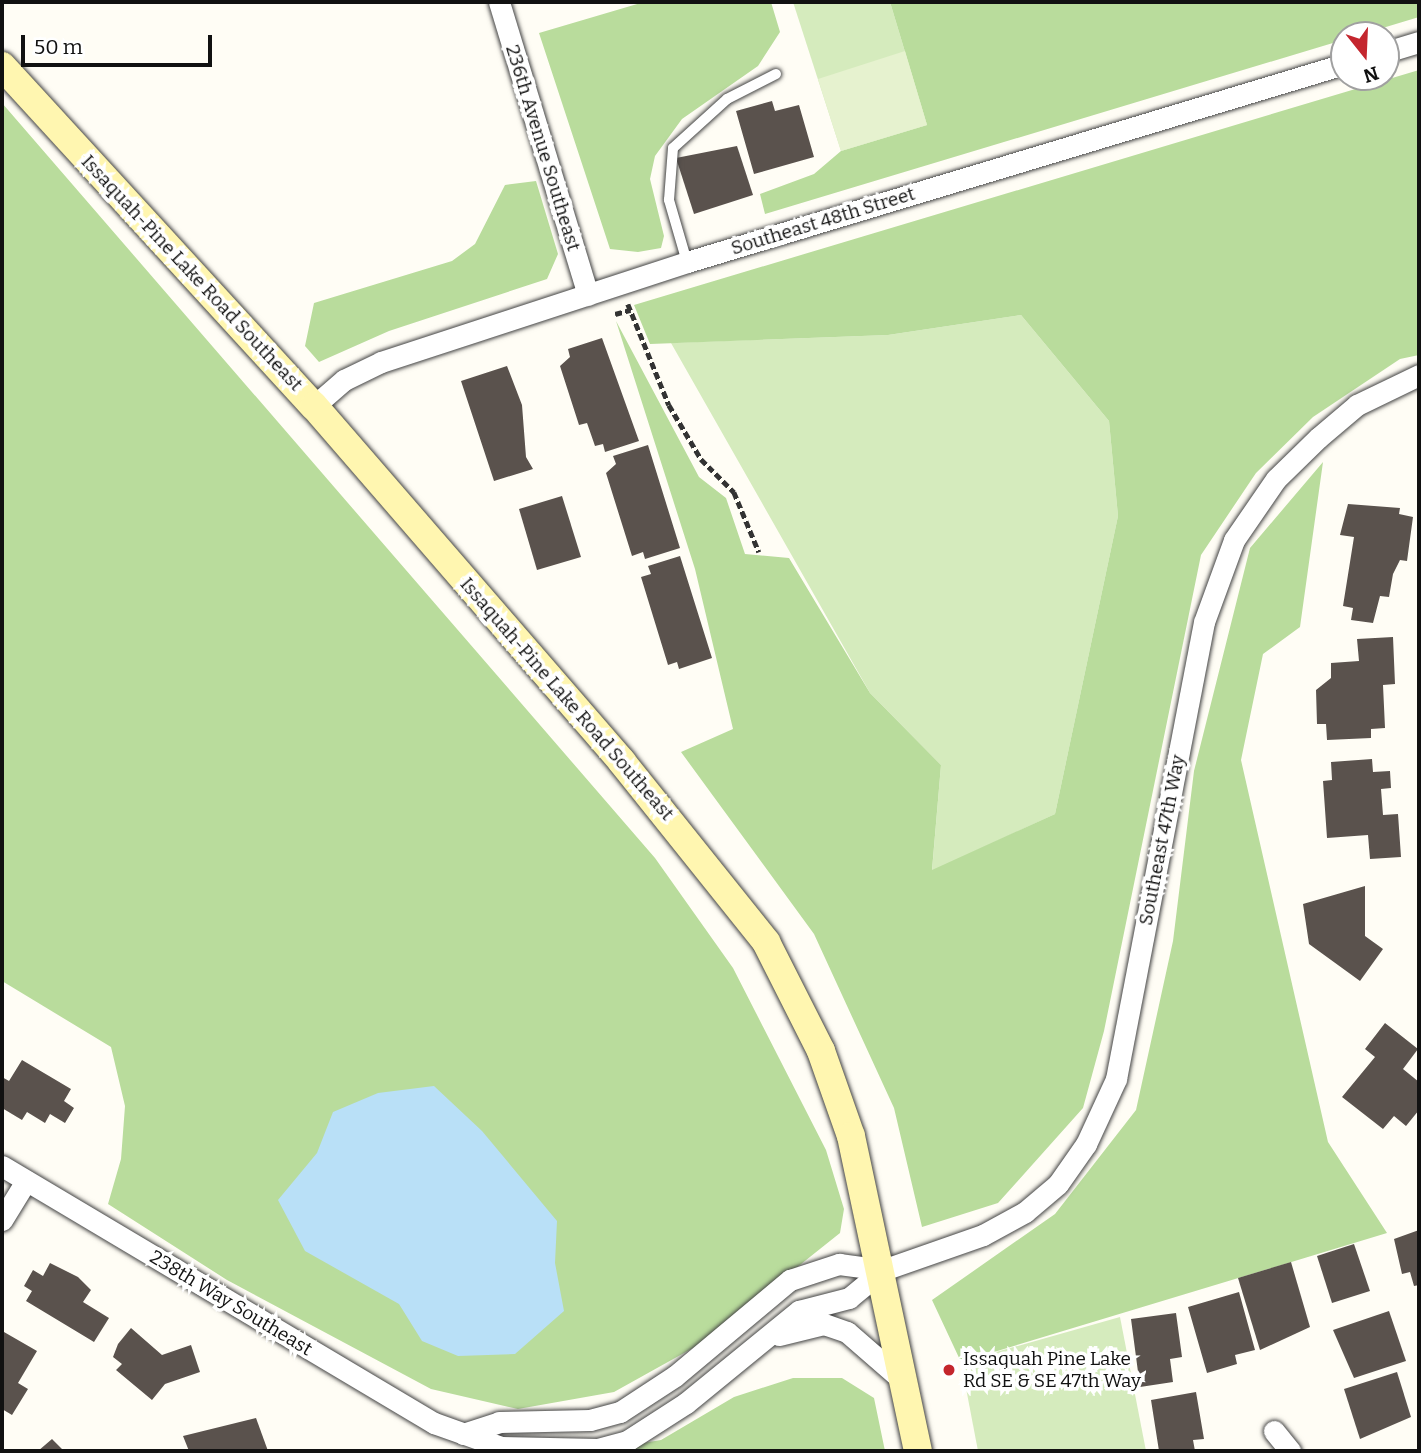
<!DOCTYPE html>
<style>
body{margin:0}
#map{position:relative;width:1421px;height:1453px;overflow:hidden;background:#fffdf5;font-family:Bitter,serif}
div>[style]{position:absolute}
.green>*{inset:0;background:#d5ebbd}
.forest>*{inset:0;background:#b9dc9c}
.pitch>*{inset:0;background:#e6f2cf}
.water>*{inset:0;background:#b9e0f7}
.building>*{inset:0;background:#5a524d}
.path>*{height:4.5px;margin-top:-2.25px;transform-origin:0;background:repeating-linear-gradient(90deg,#333 0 7px,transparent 0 10.5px)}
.roads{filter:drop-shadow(0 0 2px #444) drop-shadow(0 0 2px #444)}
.lane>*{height:10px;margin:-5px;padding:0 5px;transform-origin:5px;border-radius:5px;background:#fff}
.street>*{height:21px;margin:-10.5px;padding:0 10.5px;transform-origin:10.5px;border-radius:10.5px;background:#fff}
.secondary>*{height:28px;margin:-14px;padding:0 14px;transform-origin:14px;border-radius:14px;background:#fff6b0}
.dots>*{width:19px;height:19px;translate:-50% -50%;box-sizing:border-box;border:4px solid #fff;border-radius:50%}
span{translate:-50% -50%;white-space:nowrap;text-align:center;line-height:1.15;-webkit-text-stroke:7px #fff;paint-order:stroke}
.street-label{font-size:19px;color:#111}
.poi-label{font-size:19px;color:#111}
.left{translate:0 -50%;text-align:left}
.frame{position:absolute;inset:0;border:4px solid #111;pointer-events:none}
.north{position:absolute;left:1330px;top:21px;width:70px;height:70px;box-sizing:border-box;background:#fff;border:2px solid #a0a0a0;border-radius:50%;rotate:162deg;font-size:19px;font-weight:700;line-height:28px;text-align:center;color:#111}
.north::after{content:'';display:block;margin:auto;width:24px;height:32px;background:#c4262e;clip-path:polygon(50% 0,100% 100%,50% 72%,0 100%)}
.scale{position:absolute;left:21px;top:35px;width:191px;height:32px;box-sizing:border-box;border:4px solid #111;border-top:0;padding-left:9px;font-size:21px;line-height:24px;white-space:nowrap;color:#111;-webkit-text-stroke:5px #fff;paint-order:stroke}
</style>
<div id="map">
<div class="green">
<i style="clip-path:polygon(793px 2px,890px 2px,927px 125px,841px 151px)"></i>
<i style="clip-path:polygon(1021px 315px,1109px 421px,1118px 516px,1055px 814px,932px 871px,941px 765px,870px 693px,671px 343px,888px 335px)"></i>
<i style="clip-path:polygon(1120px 1317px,1146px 1451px,978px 1451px,961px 1362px)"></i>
</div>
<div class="forest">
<i style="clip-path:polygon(644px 2px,771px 2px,780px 32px,758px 66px,682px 119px,655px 156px,650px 179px,664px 236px,661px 248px,638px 252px,610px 249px,539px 33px)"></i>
<i style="clip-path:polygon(890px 2px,1419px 2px,1419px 17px,765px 214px,760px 194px,814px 174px,841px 151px,927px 125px)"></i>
<i style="clip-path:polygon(1419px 70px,1419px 355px,1400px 359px,1313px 417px,1256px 473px,1201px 555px,1104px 1031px,1083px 1108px,998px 1203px,922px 1227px,894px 1108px,814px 934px,681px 752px,733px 729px,695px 569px,616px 321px,699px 477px,726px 498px,745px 554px,789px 558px,870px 693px,941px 765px,932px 870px,1055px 814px,1118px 516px,1109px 421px,1021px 315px,888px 335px,650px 344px,634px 305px)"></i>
<i style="clip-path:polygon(2px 103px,655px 858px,733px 968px,826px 1150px,844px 1209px,840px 1233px,702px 1343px,614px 1392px,518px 1409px,431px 1389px,227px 1280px,108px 1204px,121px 1159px,125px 1106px,111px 1047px,2px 981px)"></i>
<i style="clip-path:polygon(536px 181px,558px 254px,547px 279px,389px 331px,319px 362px,305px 346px,314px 303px,452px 261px,475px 244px,505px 185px)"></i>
<i style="clip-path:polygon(1323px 462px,1300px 627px,1263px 654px,1241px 760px,1328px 1142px,1387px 1233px,961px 1362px,932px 1300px,1055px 1214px,1136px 1110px,1173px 941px,1194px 771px,1250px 548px)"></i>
<i style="clip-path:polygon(793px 1378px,842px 1378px,874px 1398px,885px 1451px,596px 1451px,661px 1440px,734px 1397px)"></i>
</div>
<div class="pitch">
<i style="clip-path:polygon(905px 51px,927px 125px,841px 151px,818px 79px)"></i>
</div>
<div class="water">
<i style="clip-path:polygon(434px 1086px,482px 1131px,557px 1221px,555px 1263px,564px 1311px,515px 1354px,458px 1356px,422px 1341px,399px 1304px,305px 1251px,278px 1200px,317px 1153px,333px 1112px,378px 1093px)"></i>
</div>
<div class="building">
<i style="clip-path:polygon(772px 101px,775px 111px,799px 105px,814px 157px,754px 174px,736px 111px)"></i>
<i style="clip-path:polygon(737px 146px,753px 195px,694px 214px,676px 158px)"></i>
<i style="clip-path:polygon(602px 338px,639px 441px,605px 452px,603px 444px,595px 446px,587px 423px,579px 425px,560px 366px,570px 357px,568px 349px)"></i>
<i style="clip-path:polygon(507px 366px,522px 405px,526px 457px,533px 469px,494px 481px,461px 381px)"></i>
<i style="clip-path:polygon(648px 445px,680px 548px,645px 559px,643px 552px,632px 556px,606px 473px,616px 464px,613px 456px)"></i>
<i style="clip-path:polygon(562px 496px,581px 557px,537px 570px,519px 509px)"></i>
<i style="clip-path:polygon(1348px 504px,1400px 508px,1399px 514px,1413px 517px,1407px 561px,1400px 560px,1393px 574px,1389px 597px,1380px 596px,1373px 623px,1351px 620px,1353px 608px,1343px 606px,1354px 537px,1340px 535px)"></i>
<i style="clip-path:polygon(680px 556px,712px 658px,679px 669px,677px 662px,668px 665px,641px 577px,651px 574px,648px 566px)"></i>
<i style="clip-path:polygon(1393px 637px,1395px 684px,1383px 685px,1385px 728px,1371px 729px,1371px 738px,1327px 740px,1326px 724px,1317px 724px,1316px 690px,1331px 678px,1331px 663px,1359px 661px,1357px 639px)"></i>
<i style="clip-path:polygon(1372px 759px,1373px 772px,1390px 771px,1391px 788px,1381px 789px,1383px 815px,1398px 814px,1401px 857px,1370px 859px,1368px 835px,1327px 838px,1323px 781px,1332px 780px,1331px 762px)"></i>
<i style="clip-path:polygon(1365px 886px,1365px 936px,1383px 949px,1360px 981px,1309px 944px,1303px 904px)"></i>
<i style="clip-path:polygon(1385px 1023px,1418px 1049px,1403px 1069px,1419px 1082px,1419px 1110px,1406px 1126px,1394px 1116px,1383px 1129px,1342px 1097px,1375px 1057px,1365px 1049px)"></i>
<i style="clip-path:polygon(22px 1060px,71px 1089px,64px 1101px,74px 1108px,65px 1123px,50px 1114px,45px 1123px,27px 1112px,22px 1120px,2px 1108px,2px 1077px,9px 1081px)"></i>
<i style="clip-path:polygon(1419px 1230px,1419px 1285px,1414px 1286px,1410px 1272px,1402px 1274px,1394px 1239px)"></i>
<i style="clip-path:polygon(1354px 1244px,1370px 1291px,1332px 1303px,1317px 1256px)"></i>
<i style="clip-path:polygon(1291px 1262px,1310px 1327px,1260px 1350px,1238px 1278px)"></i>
<i style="clip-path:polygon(50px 1263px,78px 1277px,91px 1290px,83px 1302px,109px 1318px,94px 1342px,26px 1301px,32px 1291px,24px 1286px,33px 1270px,43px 1276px)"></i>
<i style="clip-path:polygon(1239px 1292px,1255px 1350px,1235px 1355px,1237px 1364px,1207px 1373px,1188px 1307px)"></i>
<i style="clip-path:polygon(1389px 1311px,1406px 1361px,1354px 1378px,1333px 1330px)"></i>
<i style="clip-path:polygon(1176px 1313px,1182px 1357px,1170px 1359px,1173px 1382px,1140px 1387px,1131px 1319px)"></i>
<i style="clip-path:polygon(131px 1328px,162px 1355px,191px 1345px,200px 1372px,165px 1384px,152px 1400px,116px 1370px,122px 1364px,113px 1357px,118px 1344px)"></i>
<i style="clip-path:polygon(4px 1332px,37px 1351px,18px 1383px,28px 1389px,12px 1415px,2px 1409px)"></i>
<i style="clip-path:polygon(1397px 1372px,1411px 1417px,1360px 1439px,1344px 1389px)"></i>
<i style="clip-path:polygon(1196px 1392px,1204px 1439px,1193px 1440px,1195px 1451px,1159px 1451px,1151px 1400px)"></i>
<i style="clip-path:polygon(256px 1418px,268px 1451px,189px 1451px,183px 1436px)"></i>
<i style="clip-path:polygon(52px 1439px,63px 1450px,73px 1451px,38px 1451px)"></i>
</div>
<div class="path">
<i style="left:628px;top:304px;width:109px;rotate:67.9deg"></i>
<i style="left:669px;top:405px;width:63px;rotate:59.3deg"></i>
<i style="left:701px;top:459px;width:47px;rotate:45deg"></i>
<i style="left:734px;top:492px;width:65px;rotate:67.4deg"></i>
<i style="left:615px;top:314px;width:16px;rotate:-15deg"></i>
</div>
<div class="roads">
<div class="lane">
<i style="left:687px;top:262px;width:65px;rotate:-106.2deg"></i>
<i style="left:669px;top:200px;width:52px;rotate:-85.6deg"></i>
<i style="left:673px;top:148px;width:73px;rotate:-42.2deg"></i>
<i style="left:727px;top:99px;width:55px;rotate:-27deg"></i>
</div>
<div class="street">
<i style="left:499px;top:2px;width:306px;rotate:73.1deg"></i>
<i style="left:1386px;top:52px;width:34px;rotate:-17deg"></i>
<i style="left:314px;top:406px;width:40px;rotate:-41deg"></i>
<i style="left:344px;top:380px;width:41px;rotate:-25.9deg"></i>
<i style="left:381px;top:362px;width:322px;rotate:-18.1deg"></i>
<i style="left:687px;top:262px;width:686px;rotate:-16.77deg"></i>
<i style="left:2px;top:1166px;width:503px;rotate:30.75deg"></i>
<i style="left:434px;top:1423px;width:71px;rotate:19.7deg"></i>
<i style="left:501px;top:1447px;width:97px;rotate:1.2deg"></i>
<i style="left:598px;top:1449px;width:30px;rotate:-15deg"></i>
<i style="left:627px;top:1441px;width:70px;rotate:-32.8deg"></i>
<i style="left:686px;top:1403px;width:146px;rotate:-39.2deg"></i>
<i style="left:799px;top:1311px;width:52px;rotate:-14.6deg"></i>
<i style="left:849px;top:1298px;width:44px;rotate:-39.5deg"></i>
<i style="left:883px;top:1270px;width:106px;rotate:-19.3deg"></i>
<i style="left:983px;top:1235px;width:48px;rotate:-28.7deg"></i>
<i style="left:1025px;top:1212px;width:43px;rotate:-40.3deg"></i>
<i style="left:1058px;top:1184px;width:49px;rotate:-55deg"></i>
<i style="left:1086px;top:1144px;width:72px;rotate:-65.2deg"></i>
<i style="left:1116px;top:1079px;width:465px;rotate:-79.1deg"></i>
<i style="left:1204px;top:622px;width:87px;rotate:-69.9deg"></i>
<i style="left:1234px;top:540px;width:74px;rotate:-55.5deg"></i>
<i style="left:1276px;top:479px;width:59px;rotate:-44.3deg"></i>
<i style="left:1318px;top:438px;width:51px;rotate:-40.2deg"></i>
<i style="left:1357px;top:405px;width:69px;rotate:-25.8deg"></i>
<i style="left:2px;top:1220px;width:46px;rotate:-58.4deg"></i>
<i style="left:779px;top:1335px;width:46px;rotate:-13.7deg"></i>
<i style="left:824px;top:1324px;width:24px;rotate:19deg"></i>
<i style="left:847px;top:1332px;width:72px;rotate:41deg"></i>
<i style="left:1274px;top:1431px;width:26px;rotate:51deg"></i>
<i style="left:463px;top:1434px;width:38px;rotate:-18deg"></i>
<i style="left:499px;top:1422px;width:91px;rotate:-1.3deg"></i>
<i style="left:590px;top:1420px;width:31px;rotate:-15deg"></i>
<i style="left:620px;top:1412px;width:66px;rotate:-33.2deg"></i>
<i style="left:675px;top:1376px;width:150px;rotate:-39.9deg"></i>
<i style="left:790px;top:1280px;width:52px;rotate:-18.1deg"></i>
<i style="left:839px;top:1264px;width:44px;rotate:7.8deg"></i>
</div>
<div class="secondary">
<i style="left:2px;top:66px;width:461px;rotate:47.5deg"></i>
<i style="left:314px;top:406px;width:471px;rotate:49.1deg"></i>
<i style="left:622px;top:762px;width:231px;rotate:51.3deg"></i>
<i style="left:766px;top:942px;width:122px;rotate:63.2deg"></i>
<i style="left:821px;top:1051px;width:90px;rotate:70.6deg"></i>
<i style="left:851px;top:1136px;width:322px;rotate:78deg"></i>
</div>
</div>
<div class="dots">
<i style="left:949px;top:1370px;background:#c4262e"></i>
</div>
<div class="street-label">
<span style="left:543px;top:148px;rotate:73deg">236th Avenue Southeast</span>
<span style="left:823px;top:221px;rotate:-17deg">Southeast 48th Street</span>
<span style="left:192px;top:273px;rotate:47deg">Issaquah-Pine Lake Road Southeast</span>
<span style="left:567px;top:699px;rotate:49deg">Issaquah-Pine Lake Road Southeast</span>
<span style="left:1162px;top:840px;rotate:-79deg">Southeast 47th Way</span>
<span style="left:231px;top:1303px;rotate:31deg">238th Way Southeast</span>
</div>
<div class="poi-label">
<span class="left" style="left:963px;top:1370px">Issaquah Pine Lake<br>Rd SE &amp; SE 47th Way</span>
</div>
<div class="frame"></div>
<div class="north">N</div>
<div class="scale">50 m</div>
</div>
